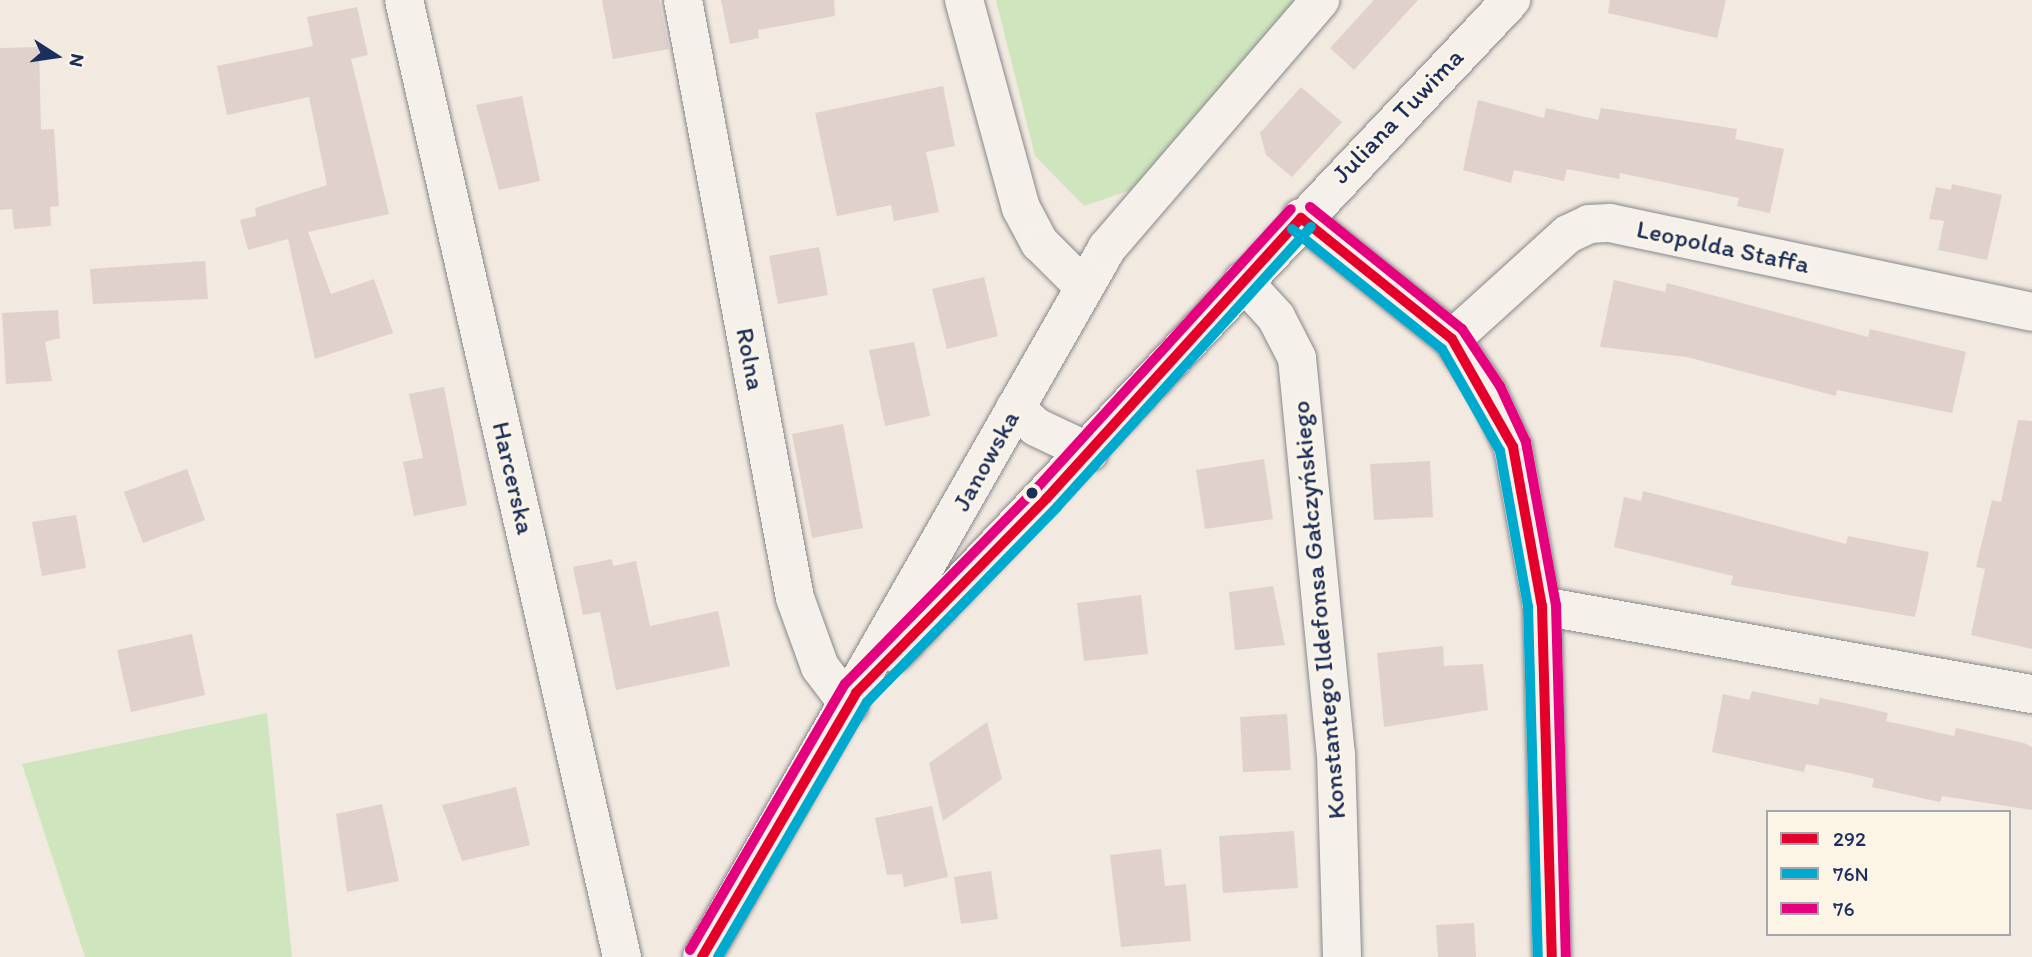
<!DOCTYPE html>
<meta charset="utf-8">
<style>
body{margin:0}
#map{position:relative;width:2032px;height:957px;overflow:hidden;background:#f2e9e0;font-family:Itim,sans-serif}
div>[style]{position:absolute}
.green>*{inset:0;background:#cfe5bd}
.building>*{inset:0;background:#e0d1cc}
.roads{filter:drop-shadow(0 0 2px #88888c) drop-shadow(0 0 2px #88888c)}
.minor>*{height:38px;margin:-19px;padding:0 19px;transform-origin:19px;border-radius:19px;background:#f5f1ea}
.bus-1>*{height:10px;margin:-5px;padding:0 5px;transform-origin:5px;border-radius:5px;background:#e4002b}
.bus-2>*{height:10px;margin:-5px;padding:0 5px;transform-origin:5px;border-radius:5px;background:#00a9ce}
.bus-3>*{height:10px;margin:-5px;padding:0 5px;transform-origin:5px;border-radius:5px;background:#e5007d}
.dots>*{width:19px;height:19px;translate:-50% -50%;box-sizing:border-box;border:4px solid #fcf5e5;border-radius:50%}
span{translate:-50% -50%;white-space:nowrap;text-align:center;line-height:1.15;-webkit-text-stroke:5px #fcf5e5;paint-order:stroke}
.street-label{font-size:26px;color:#1b2f5e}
.legend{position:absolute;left:1766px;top:810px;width:245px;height:126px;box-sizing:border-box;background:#fcf5e5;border:2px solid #a2a6af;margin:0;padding:9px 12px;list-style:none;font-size:21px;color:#1b2f5e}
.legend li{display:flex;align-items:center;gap:14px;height:35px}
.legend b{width:35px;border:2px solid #a2a6af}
.north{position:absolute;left:21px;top:21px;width:70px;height:70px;-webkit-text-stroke:5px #fcf5e5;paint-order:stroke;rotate:102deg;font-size:19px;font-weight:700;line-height:28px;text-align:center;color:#1b2f5e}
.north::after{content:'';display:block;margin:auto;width:24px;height:32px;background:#1b2f5e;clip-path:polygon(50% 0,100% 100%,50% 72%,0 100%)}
</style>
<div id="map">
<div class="green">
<i style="clip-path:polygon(996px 0,1299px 0,1137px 188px,1084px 206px,1035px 156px)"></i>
<i style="clip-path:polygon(267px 713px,292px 957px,85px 957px,22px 764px)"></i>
</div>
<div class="building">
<i style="clip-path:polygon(602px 0,659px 0,669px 49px,613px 59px)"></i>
<i style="clip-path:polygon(721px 0,834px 0,835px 16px,758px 30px,759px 38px,730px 44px)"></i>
<i style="clip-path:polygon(1374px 0,1418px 0,1354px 70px,1330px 48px)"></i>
<i style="clip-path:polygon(1610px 0,1726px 0,1717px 38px,1608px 13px)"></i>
<i style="clip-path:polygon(357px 7px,368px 55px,351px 59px,389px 214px,308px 232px,331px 294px,374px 279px,393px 333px,315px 359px,288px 239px,248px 250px,240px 220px,256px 216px,255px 208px,327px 185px,309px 97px,227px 115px,217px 66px,313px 46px,307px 17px)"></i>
<i style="clip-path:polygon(39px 47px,41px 130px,54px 129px,59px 206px,50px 207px,51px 226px,14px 229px,12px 209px,0 210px,0 48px)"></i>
<i style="clip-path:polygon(943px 86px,955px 146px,926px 152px,939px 212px,894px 221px,891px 205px,837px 216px,815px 113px)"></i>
<i style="clip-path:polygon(1301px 87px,1342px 122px,1292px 177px,1266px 155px,1260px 133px)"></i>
<i style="clip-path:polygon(522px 96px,540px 181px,499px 190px,476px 105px)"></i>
<i style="clip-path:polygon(1478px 100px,1544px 118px,1546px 108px,1598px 120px,1601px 108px,1737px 129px,1735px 139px,1784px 149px,1770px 213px,1737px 206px,1739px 198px,1620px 173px,1619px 179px,1567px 169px,1564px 181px,1514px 170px,1511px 183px,1463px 170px)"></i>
<i style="clip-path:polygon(1952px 184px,2002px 195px,1987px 260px,1938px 250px,1944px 221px,1929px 219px,1936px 187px,1951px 190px)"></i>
<i style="clip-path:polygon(819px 247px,828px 295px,778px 304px,769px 256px)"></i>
<i style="clip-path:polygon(205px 261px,208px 299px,93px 304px,90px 269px)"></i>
<i style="clip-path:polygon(984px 277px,998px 336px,947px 349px,932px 289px)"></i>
<i style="clip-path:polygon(1614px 280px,1665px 292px,1667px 283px,1868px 337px,1870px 329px,1966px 352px,1952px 413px,1837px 390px,1836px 396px,1687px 357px,1600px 347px)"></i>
<i style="clip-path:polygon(58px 310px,60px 338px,45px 342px,52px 381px,6px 384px,2px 313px)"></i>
<i style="clip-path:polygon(914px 342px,930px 416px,885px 426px,869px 350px)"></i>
<i style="clip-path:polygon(444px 387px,467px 505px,414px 516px,403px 462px,423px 458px,409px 394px)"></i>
<i style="clip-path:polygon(2018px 420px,2032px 421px,2032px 649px,1971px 635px,1985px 569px,1976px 567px,1992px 500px,2001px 502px)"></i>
<i style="clip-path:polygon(843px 424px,863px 528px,812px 538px,792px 434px)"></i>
<i style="clip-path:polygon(1264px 459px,1273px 519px,1205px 529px,1196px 470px)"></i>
<i style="clip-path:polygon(1430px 461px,1433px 517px,1374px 520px,1370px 464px)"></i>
<i style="clip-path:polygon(187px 469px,205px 520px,143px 543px,124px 492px)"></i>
<i style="clip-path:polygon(1643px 491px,1846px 544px,1848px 536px,1929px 552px,1915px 617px,1731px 585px,1733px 576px,1614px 547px,1624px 497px,1641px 501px)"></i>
<i style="clip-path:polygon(76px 515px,86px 568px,42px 576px,32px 522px)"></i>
<i style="clip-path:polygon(612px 559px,613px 566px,636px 561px,650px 626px,718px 611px,730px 666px,616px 690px,600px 612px,583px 615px,573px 567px)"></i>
<i style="clip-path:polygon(1273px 586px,1285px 645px,1235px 650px,1229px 592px)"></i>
<i style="clip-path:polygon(1141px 595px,1148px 654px,1084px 661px,1077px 603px)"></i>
<i style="clip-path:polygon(192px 634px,205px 695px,131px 712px,117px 650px)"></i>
<i style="clip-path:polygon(1443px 646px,1444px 666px,1483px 664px,1488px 710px,1384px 727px,1377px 653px)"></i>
<i style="clip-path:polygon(1752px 691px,1818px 705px,1820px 698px,1859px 706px,1888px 713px,1886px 721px,1954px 736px,1956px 728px,2024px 743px,2032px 747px,2032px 810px,1942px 796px,1940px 802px,1872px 787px,1874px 779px,1845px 772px,1806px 764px,1804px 772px,1712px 752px,1723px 694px,1749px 700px)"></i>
<i style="clip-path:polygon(1287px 714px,1291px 770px,1243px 772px,1240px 717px)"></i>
<i style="clip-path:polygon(987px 722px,1002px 779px,943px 821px,929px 763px)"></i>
<i style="clip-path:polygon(516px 787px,530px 845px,462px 861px,442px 805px)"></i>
<i style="clip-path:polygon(382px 804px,399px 881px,347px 892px,336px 814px)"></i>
<i style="clip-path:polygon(932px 806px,948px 877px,904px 887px,902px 874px,887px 875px,875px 818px)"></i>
<i style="clip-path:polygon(1294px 831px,1298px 888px,1223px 893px,1219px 836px)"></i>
<i style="clip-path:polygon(1161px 849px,1165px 886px,1186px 884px,1191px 941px,1121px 947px,1110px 855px)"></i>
<i style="clip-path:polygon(991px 871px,998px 919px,961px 924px,954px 877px)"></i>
<i style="clip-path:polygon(1474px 923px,1476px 957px,1438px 957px,1436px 925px)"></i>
</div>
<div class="roads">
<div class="minor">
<i style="left:404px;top:0;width:982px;rotate:77.17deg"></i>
<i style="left:683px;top:0;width:608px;rotate:79.39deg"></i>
<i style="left:795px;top:598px;width:73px;rotate:70.1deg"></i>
<i style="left:820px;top:667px;width:48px;rotate:52.7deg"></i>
<i style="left:964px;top:0;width:216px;rotate:74.7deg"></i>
<i style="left:1021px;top:208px;width:40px;rotate:62deg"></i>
<i style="left:1040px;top:243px;width:61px;rotate:45deg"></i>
<i style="left:1301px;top:218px;width:193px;rotate:38.7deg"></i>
<i style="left:1452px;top:339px;width:65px;rotate:56.3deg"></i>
<i style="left:1488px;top:393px;width:60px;rotate:65.2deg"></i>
<i style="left:1513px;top:447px;width:162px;rotate:79.7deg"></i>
<i style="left:1542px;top:606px;width:351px;rotate:88.4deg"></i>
<i style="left:1243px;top:281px;width:49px;rotate:47.5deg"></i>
<i style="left:1276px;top:317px;width:46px;rotate:62.9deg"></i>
<i style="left:1297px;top:358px;width:398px;rotate:84.4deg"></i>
<i style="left:1336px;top:754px;width:203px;rotate:88.3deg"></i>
<i style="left:1452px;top:339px;width:156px;rotate:-42.2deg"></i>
<i style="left:1568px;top:234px;width:23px;rotate:-25deg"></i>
<i style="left:1589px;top:224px;width:21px;rotate:-3deg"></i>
<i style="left:1610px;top:223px;width:431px;rotate:11.9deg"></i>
<i style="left:1015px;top:408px;width:28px;rotate:42deg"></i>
<i style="left:1036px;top:427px;width:59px;rotate:25.3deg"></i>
<i style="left:1542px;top:606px;width:498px;rotate:10.2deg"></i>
<i style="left:895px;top:653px;width:898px;rotate:-46.67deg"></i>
<i style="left:702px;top:957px;width:817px;rotate:-60.26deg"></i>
<i style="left:1107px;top:248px;width:327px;rotate:-49.3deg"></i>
</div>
</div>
<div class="bus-1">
<i style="left:1301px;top:218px;width:193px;rotate:38.7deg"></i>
<i style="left:1452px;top:339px;width:124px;rotate:60.5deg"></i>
<i style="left:1513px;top:447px;width:162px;rotate:79.7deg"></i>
<i style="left:1542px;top:606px;width:351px;rotate:88.4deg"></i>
<i style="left:702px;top:957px;width:306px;rotate:-59.7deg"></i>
<i style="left:856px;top:693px;width:273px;rotate:-45.6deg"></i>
<i style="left:1047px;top:498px;width:378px;rotate:-47.8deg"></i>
</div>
<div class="bus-2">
<i style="left:1292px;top:229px;width:192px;rotate:38.7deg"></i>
<i style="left:1442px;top:349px;width:117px;rotate:60.4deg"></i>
<i style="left:1500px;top:451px;width:158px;rotate:79.8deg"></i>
<i style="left:1528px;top:607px;width:350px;rotate:88.4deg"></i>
<i style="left:718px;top:957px;width:295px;rotate:-59.7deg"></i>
<i style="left:867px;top:702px;width:272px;rotate:-45.7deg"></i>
<i style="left:1057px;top:507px;width:378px;rotate:-47.8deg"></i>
</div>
<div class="bus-3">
<i style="left:1310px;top:207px;width:195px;rotate:38.8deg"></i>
<i style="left:1462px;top:329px;width:69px;rotate:56.3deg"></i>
<i style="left:1500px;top:386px;width:62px;rotate:65.1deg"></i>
<i style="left:1526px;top:442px;width:166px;rotate:79.6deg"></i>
<i style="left:1556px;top:605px;width:352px;rotate:88.4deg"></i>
<i style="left:690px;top:950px;width:308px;rotate:-59.8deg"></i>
<i style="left:845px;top:684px;width:274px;rotate:-45.6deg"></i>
<i style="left:1037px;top:488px;width:377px;rotate:-47.7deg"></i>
</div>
<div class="dots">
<i style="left:1032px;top:493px;background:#1b2f5e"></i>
</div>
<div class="street-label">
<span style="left:1398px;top:116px;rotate:-46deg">Juliana Tuwima</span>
<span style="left:1723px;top:247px;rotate:12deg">Leopolda Staffa</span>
<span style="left:750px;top:359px;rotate:79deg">Rolna</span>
<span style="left:986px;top:461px;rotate:-61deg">Janowska</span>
<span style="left:513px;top:478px;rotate:77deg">Harcerska</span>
<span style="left:1319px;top:610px;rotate:-95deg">Konstantego Ildefonsa Gałczyńskiego</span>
</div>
<ul class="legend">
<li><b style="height:9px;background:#e4002b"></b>292</li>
<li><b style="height:9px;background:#00a9ce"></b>76N</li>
<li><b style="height:9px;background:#e5007d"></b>76</li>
</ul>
<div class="north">N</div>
</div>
